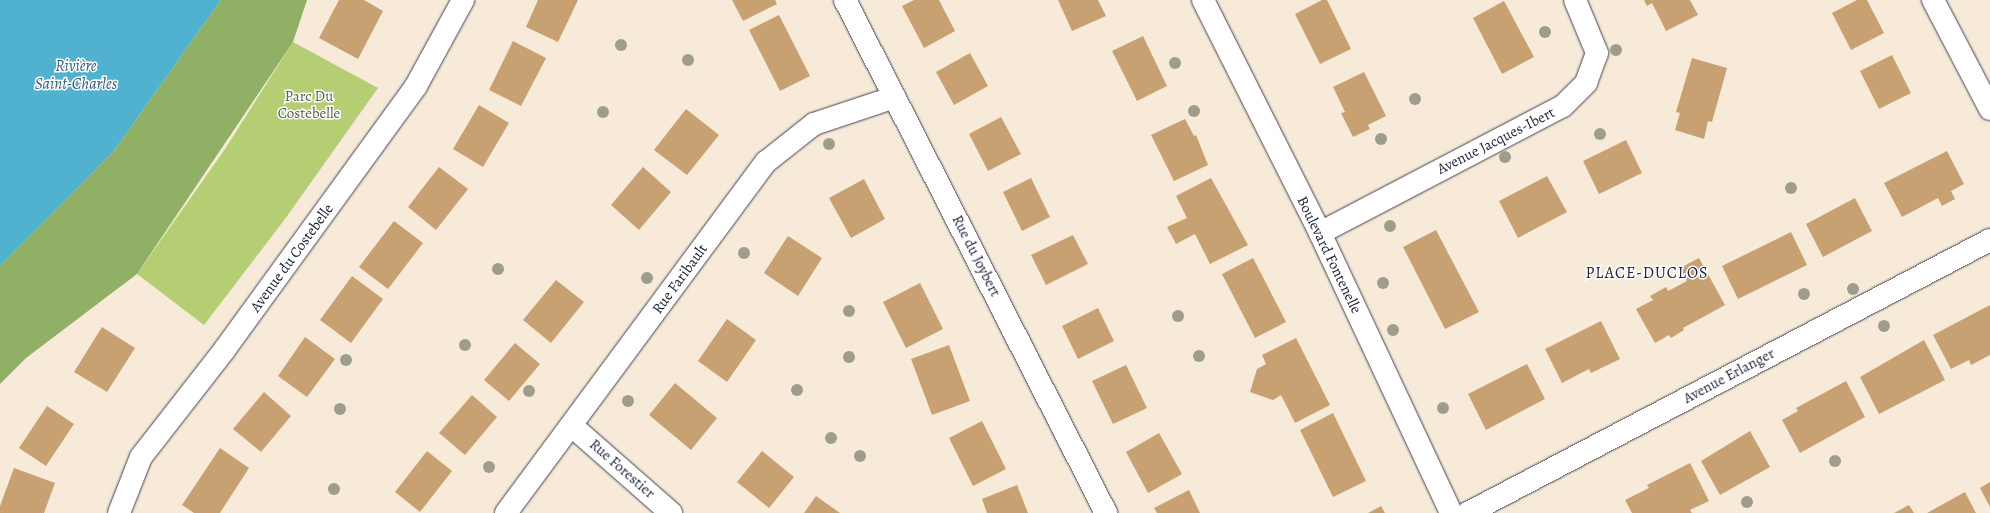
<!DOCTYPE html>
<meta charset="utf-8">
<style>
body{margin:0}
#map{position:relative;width:1990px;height:513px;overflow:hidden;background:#f8ead8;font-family:Alegreya,serif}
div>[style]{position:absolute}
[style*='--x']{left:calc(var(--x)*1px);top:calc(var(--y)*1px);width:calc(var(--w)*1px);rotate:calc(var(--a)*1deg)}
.green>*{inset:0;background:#b5ce73}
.forest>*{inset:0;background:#90b165}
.water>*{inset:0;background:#50b2cf}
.building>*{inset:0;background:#c8a173}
.roads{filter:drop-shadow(0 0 1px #424053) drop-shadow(0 0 1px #424053)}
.minor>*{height:22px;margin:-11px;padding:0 11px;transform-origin:11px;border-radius:11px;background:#fff}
.trees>*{width:12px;height:12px;margin:-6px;border-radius:50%;background:#9e9d8d}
span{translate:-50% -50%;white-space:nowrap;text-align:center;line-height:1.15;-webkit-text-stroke:3px #fff;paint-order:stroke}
.park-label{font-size:15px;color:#555e4f}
.street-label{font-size:15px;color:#22223b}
.water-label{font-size:16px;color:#345c76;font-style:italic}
.neighbourhood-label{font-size:16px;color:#22223b;letter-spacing:1px}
</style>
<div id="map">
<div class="green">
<i style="clip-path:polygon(293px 42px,378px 88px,285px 219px,204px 325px,137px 274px,225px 149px)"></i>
</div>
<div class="forest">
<i style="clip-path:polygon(221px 0,307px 0,293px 42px,137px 274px,26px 358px,0 384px,0 266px,114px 151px)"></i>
</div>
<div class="water">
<i style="clip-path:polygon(0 0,221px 0,114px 151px,0 266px)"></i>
</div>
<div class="building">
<i style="clip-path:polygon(339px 0,364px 0,383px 11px,358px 59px,319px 38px)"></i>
<i style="clip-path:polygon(538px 0,578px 0,558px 42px,526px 27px)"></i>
<i style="clip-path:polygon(732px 0,775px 0,777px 4px,743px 21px)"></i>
<i style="clip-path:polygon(914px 0,939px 0,955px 31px,924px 48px,902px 6px)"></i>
<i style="clip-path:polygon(1058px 0,1098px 0,1106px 16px,1072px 31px)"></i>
<i style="clip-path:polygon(1322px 0,1327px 0,1351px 49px,1320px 64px,1295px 14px)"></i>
<i style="clip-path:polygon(1644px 0,1690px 0,1698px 15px,1666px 31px,1652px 3px,1647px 6px)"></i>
<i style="clip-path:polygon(1857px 0,1867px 0,1884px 33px,1851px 50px,1832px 13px)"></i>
<i style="clip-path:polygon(1504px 1px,1534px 57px,1502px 74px,1473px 18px)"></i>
<i style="clip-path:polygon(779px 15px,810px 76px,780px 91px,749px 30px)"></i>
<i style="clip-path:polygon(1143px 36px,1167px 86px,1137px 101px,1112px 51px)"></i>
<i style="clip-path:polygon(513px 41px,546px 58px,521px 106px,489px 90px)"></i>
<i style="clip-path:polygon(970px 53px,988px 86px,954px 105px,936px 72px)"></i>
<i style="clip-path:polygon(1892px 55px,1911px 93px,1879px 109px,1860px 71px)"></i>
<i style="clip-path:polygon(1692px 58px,1727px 68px,1712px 122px,1708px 121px,1704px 139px,1675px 130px,1680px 113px,1676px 112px)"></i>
<i style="clip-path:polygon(1364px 72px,1386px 116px,1368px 125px,1370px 129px,1353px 137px,1341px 113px,1345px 112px,1333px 87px)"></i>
<i style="clip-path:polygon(479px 105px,509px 123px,483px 167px,453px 149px)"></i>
<i style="clip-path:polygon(686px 109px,719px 135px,687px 175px,654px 150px)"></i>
<i style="clip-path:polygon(1001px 117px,1021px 154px,988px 171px,969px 134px)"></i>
<i style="clip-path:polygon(1185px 119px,1194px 136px,1196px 135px,1208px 165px,1174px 181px,1151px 135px)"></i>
<i style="clip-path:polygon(1626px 140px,1642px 173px,1599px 194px,1583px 161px)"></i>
<i style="clip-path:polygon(1947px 151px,1964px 184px,1951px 191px,1955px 199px,1942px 206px,1938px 198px,1902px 217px,1884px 183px)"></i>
<i style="clip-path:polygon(439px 167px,468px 189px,436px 230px,408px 207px)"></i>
<i style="clip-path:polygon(643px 167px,671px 192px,639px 230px,611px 205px)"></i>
<i style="clip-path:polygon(1547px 176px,1567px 212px,1518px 238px,1499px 201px)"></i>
<i style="clip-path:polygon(1031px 178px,1050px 217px,1022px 231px,1003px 192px)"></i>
<i style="clip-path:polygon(1211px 178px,1248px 245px,1210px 264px,1195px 234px,1176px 244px,1167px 227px,1187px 218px,1176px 196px)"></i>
<i style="clip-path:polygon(864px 179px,885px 219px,851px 238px,829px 198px)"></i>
<i style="clip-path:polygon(1855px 198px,1872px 231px,1823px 257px,1806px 224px)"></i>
<i style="clip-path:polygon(394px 221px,423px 243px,388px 289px,359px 267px)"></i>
<i style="clip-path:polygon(1436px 230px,1479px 312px,1445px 329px,1403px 247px)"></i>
<i style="clip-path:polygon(1791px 232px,1807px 265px,1738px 299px,1722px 266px)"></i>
<i style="clip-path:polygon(1073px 235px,1088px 264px,1046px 285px,1031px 255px)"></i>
<i style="clip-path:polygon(788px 236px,822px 258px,798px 296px,764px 273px)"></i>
<i style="clip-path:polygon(1253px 258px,1286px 322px,1255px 338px,1222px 274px)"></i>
<i style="clip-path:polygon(1699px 258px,1725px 305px,1683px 328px,1684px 330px,1671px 338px,1669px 335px,1655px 343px,1636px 309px,1653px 300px,1650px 296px,1666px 287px,1668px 291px,1687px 281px,1680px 268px)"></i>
<i style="clip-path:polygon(352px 276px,383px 299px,351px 343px,320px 320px)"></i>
<i style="clip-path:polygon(556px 280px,584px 302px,551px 343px,523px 320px)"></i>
<i style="clip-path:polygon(920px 283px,943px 329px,906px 348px,883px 302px)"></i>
<i style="clip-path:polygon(1990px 305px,1990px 355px,1971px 365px,1969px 360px,1951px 369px,1933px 335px)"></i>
<i style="clip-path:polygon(1098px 308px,1114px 341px,1078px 359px,1062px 326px)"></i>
<i style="clip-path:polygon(727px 319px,756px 340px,727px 382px,698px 361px)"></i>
<i style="clip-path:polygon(1601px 321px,1620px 359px,1591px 373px,1589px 369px,1562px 383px,1545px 349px)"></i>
<i style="clip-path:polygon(102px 327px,135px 348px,107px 392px,74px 372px)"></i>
<i style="clip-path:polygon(305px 337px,335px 359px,307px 397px,278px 376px)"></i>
<i style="clip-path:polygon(1296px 338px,1330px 405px,1295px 423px,1281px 395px,1273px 400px,1250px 392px,1257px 369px,1266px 364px,1262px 355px)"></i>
<i style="clip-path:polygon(1924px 340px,1945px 380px,1879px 414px,1860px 377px)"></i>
<i style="clip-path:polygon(515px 343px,540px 364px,509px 401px,484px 380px)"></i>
<i style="clip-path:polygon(949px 345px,970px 401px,932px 415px,911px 359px)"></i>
<i style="clip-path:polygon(1527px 364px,1545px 399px,1486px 430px,1468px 394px)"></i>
<i style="clip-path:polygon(1126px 365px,1147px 408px,1113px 424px,1092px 381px)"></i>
<i style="clip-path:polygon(1846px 381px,1865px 417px,1800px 453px,1782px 420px,1798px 411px,1796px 408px)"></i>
<i style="clip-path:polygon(675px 383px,717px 418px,691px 450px,649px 415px)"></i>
<i style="clip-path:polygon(264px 392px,291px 416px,261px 452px,233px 429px)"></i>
<i style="clip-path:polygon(472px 395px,497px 417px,465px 455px,439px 433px)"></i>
<i style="clip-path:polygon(47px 406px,74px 424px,46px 466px,19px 448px)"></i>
<i style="clip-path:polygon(1333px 413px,1366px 481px,1333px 497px,1300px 430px)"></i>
<i style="clip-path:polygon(982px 421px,1006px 469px,973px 486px,949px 438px)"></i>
<i style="clip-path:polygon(1750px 431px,1770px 467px,1720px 495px,1701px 461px)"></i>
<i style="clip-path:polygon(1159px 433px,1182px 474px,1148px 493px,1126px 452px)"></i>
<i style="clip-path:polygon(220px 448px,249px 468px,220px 513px,194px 513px,182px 505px)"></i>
<i style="clip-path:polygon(427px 451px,452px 471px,420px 512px,395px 492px)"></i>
<i style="clip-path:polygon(762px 451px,794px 477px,769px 508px,737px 482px)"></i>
<i style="clip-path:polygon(1690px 463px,1709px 501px,1690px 510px,1692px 513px,1632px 513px,1625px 500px,1649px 488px,1647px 485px)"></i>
<i style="clip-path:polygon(14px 468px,55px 483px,44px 513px,0 513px,0 506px)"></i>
<i style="clip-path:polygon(1990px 482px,1990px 507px,1980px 488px)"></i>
<i style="clip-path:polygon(1017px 485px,1028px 513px,987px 513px,982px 499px)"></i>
<i style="clip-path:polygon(1189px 490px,1200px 513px,1157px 513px,1154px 508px)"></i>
<i style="clip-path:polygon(1965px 492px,1976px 513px,1927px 513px)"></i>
<i style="clip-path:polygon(816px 496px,840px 513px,804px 513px)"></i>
<i style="clip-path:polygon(1909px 505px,1914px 513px,1894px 513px)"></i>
<i style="clip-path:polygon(1381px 506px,1385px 513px,1368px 513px)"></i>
</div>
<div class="roads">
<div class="minor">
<i style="--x:845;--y:0;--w:576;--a:63.03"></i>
<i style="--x:1203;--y:0;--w:261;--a:63.3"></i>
<i style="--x:1320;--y:233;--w:309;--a:64.9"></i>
<i style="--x:1933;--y:0;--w:123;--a:62.4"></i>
<i style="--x:1320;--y:233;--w:274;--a:-27.6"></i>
<i style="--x:1563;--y:106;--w:33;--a:-45"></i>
<i style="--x:1586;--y:83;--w:32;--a:-70"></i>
<i style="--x:1597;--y:53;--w:57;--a:-112.5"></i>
<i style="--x:572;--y:426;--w:132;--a:41.3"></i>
<i style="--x:119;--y:513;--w:60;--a:-68.6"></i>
<i style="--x:141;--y:457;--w:137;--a:-52.1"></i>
<i style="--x:225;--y:349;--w:325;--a:-54"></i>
<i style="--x:416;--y:86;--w:98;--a:-61.3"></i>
<i style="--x:506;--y:513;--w:437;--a:-53.5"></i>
<i style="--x:766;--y:162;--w:61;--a:-38.4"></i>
<i style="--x:814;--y:124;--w:85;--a:-18.4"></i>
<i style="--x:1468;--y:513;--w:589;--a:-27.61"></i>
</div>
</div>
<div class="trees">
<i style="left:1545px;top:32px"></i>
<i style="left:621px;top:45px"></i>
<i style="left:1616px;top:50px"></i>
<i style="left:688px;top:60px"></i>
<i style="left:1175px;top:63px"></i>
<i style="left:1415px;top:99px"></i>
<i style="left:1194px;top:111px"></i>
<i style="left:603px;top:112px"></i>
<i style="left:1600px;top:134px"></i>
<i style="left:1381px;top:139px"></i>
<i style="left:829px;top:144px"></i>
<i style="left:1505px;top:157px"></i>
<i style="left:1791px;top:188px"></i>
<i style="left:1390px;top:226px"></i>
<i style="left:744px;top:253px"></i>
<i style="left:498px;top:269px"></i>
<i style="left:647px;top:278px"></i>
<i style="left:1383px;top:283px"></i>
<i style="left:1853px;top:289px"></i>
<i style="left:1804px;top:294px"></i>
<i style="left:849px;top:311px"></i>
<i style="left:1178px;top:316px"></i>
<i style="left:1884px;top:326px"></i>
<i style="left:1393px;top:330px"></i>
<i style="left:465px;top:345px"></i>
<i style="left:1199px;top:356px"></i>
<i style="left:849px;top:357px"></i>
<i style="left:346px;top:360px"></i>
<i style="left:797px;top:390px"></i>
<i style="left:529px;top:391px"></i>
<i style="left:628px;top:401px"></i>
<i style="left:1443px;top:408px"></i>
<i style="left:340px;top:409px"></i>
<i style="left:831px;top:438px"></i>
<i style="left:860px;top:456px"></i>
<i style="left:1835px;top:461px"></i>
<i style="left:489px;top:467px"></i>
<i style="left:334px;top:489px"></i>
<i style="left:1747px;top:502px"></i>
</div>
<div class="park-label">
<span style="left:309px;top:105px">Parc Du<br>Costebelle</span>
</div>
<div class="street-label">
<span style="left:1496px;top:141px;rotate:-27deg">Avenue Jacques-Ibert</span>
<span style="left:1329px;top:255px;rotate:64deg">Boulevard Fontenelle</span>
<span style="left:976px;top:256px;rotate:63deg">Rue du Joybert</span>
<span style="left:292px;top:258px;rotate:-54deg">Avenue du Costebelle</span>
<span style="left:680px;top:279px;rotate:-54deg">Rue Faribault</span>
<span style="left:1729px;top:376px;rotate:-28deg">Avenue Erlanger</span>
<span style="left:622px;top:469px;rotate:41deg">Rue Forestier</span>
</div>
<div class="water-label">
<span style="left:76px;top:75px">Rivière<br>Saint-Charles</span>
</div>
<div class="neighbourhood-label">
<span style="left:1647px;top:273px">PLACE-DUCLOS</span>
</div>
</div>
